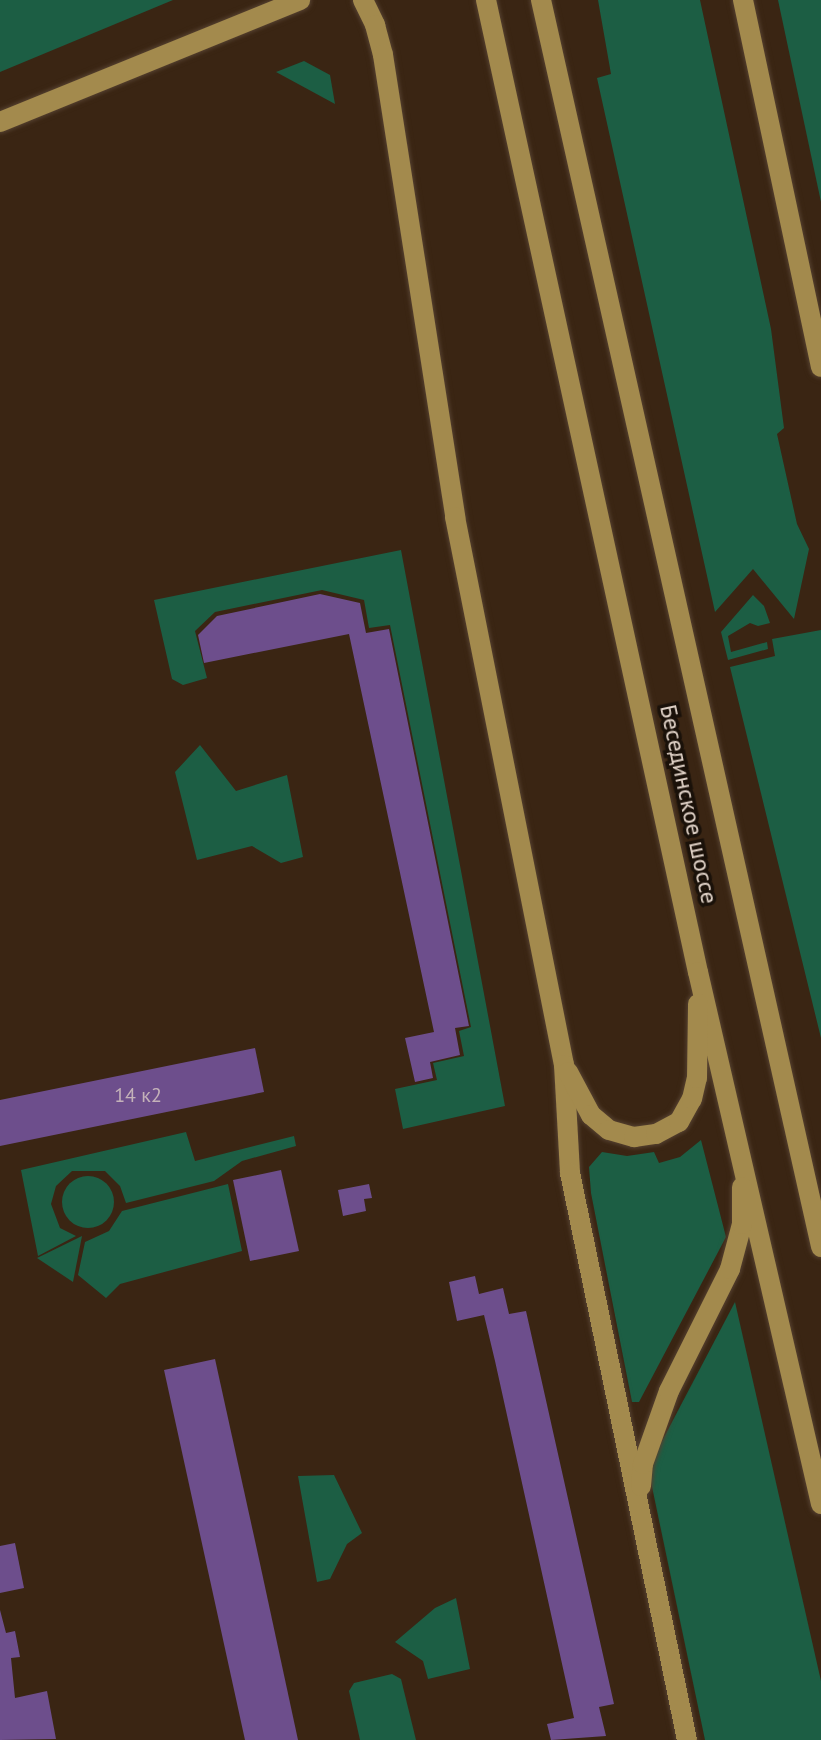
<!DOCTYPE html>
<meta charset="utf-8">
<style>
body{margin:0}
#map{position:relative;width:821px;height:1740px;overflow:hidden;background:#3a2513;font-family:"PT Sans",sans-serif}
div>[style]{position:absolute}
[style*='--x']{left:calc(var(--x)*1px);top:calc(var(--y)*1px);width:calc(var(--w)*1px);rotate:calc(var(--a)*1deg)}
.green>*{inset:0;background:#1c5e44}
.round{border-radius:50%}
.building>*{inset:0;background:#6d4e8c}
.roads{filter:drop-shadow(0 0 2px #554130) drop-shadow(0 0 2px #554130)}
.major>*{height:20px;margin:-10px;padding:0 10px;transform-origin:10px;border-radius:10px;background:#a38a4d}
span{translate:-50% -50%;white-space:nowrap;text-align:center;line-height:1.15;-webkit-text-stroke:7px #1a1109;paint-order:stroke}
.number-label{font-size:20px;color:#c4b2b9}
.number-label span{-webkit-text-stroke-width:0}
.street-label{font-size:24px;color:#e1d3c8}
</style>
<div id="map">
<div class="green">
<i style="clip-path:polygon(0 0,173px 0,0 72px)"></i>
<i style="clip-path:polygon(598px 0,700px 0,771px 329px,784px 428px,777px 434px,797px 524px,809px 549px,794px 619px,753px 569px,715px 612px,597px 78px,611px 74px)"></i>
<i style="clip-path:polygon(778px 0,821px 0,821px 202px)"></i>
<i style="clip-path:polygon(304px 61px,330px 75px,335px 104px,276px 72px)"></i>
<i style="clip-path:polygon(401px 550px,505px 1106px,403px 1129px,395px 1089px,437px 1080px,433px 1063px,464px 1056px,459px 1031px,471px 1027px,390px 625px,369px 628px,364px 600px,322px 590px,215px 612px,195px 631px,207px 678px,183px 685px,172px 679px,154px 600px)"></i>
<i style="clip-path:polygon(753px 595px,764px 606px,770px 623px,758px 626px,750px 623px,728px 636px,731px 652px,767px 642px,768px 649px,728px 660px,721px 632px)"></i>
<i style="clip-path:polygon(821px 630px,821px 1038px,730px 667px,775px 656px,772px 639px)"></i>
<i style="clip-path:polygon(200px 745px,236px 791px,287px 775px,303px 857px,281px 863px,252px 846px,197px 860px,175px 772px)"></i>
<i style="clip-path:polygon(186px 1132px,195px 1161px,294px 1136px,296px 1146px,242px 1161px,214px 1181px,126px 1203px,120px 1186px,105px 1171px,72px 1171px,56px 1186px,51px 1204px,60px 1228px,76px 1236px,38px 1256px,21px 1170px)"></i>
<i style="clip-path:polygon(701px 1140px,726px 1237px,639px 1402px,632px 1402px,591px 1193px,589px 1167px,602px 1152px,627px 1156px,654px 1152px,659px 1163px,680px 1157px)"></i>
<i class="round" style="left:62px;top:1176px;width:52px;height:52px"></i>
<i style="clip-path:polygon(228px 1184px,242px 1251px,120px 1284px,106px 1298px,78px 1275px,85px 1242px,109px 1231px,122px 1211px)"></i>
<i style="clip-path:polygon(82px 1236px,73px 1282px,37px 1258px)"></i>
<i style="clip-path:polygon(735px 1302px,821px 1681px,821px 1740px,705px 1740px,651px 1482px,651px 1462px)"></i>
<i style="clip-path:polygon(334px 1475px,362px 1533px,347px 1544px,330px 1579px,317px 1582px,298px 1476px)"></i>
<i style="clip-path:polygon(456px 1598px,470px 1669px,428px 1679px,423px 1661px,395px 1642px,435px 1608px)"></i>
<i style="clip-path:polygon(392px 1674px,401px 1679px,416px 1740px,360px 1740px,349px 1691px,354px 1683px)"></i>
</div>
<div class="building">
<i style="clip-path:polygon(320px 594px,360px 603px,366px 633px,389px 629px,469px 1026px,455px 1028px,460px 1055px,430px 1062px,433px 1078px,415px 1082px,405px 1038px,434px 1032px,349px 634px,204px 663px,198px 635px,217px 616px)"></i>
<i style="clip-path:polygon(255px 1048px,264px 1092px,0 1146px,0 1100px)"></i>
<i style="clip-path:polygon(281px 1170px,299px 1251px,250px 1261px,233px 1180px)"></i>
<i style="clip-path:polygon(369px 1184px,372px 1198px,364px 1199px,366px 1211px,343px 1216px,338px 1190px)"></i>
<i style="clip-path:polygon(475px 1276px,479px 1294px,503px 1288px,509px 1314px,526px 1311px,614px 1704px,599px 1707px,606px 1736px,551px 1740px,547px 1724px,574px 1718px,495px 1361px,484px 1315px,457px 1321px,449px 1282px)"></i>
<i style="clip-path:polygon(215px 1359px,259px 1559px,298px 1740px,245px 1740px,164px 1370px)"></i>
<i style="clip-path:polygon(15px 1543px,24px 1588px,0 1593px,0 1546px)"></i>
<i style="clip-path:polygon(0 1610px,6px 1633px,15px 1631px,20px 1657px,11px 1658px,15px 1698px,47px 1691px,56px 1739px,0 1740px)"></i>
</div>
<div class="roads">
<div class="major">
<i style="--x:363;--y:0;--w:28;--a:64"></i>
<i style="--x:375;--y:25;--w:31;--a:75"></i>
<i style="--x:383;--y:55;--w:468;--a:81.1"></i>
<i style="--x:455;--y:517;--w:559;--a:78.75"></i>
<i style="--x:564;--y:1065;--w:108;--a:86.8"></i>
<i style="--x:570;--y:1173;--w:579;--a:78.34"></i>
<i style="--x:486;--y:0;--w:995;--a:77.7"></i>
<i style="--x:698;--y:972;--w:546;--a:76.98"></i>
<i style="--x:541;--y:0;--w:1278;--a:77.34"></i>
<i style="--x:743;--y:0;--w:375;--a:78"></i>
<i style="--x:0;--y:122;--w:324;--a:-22.1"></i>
<i style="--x:568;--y:1072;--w:49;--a:61.9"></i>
<i style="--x:591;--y:1115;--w:23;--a:40"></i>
<i style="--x:609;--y:1130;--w:26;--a:16"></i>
<i style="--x:634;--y:1137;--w:22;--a:-8"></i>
<i style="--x:656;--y:1134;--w:26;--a:-28"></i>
<i style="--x:679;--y:1122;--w:26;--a:-61"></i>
<i style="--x:692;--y:1099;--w:22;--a:-77"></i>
<i style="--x:697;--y:1078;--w:74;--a:-89.2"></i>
<i style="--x:641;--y:1486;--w:22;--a:-85"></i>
<i style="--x:643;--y:1464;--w:77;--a:-70.4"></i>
<i style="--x:669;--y:1391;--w:136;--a:-63.4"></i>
<i style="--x:730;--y:1269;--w:47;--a:-75.1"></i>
<i style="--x:742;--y:1224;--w:37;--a:-90"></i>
</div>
</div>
<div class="number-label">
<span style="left:138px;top:1095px">14 к2</span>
</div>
<div class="street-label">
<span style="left:689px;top:804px;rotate:78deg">Бесединское шоссе</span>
</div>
</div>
